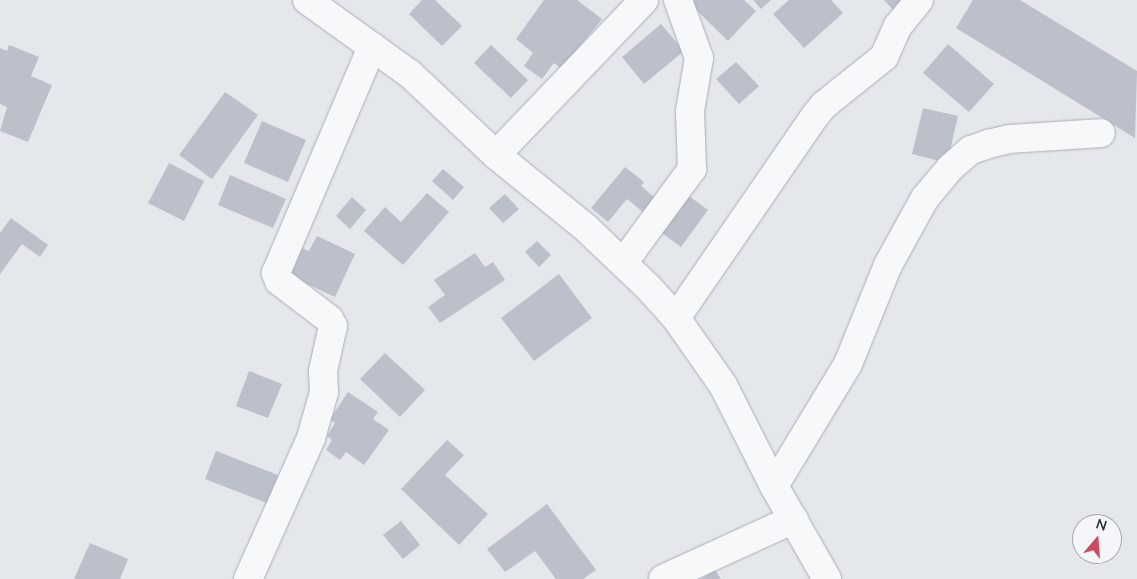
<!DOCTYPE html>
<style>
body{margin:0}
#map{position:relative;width:1137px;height:579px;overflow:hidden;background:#e4e7ec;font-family:"Nunito Sans",sans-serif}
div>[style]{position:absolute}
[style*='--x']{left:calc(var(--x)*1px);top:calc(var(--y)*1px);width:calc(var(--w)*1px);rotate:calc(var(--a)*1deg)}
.building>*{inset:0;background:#bbc0ca}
.roads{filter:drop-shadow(0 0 1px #a9aeb7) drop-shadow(0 0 1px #a9aeb7)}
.minor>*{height:28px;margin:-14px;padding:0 14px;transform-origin:14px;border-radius:14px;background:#f7f8fa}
span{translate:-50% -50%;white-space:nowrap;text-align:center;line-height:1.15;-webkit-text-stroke:4px #f4f6f9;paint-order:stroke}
.north{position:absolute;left:1072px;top:514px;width:50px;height:50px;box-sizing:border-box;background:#f4f6f9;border:1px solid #a4a8b1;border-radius:50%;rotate:18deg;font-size:14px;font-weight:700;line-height:20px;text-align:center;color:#2b3445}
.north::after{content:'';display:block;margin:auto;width:18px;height:22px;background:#d1495b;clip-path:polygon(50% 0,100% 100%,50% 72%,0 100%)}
</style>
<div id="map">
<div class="building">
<i style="clip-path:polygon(422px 0,435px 0,462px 26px,442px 46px,409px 14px)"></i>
<i style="clip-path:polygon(544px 0,577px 0,602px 19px,562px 69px,554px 63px,542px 79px,524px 66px,533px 53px,516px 39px)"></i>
<i style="clip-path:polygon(686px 0,744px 0,756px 11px,728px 41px)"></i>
<i style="clip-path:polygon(753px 0,771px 0,761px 9px)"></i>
<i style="clip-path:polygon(789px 0,831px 0,843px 13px,804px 48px,773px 14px)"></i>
<i style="clip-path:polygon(884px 0,907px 0,894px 11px)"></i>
<i style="clip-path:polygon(973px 0,1020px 0,1137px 71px,1135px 138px,956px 28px)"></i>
<i style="clip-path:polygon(661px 24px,684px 51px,644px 84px,622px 57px)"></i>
<i style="clip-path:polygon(948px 44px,994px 84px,969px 112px,923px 73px)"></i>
<i style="clip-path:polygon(9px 45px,39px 57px,31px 76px,52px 85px,28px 142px,0 131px,7px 107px,0 104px,0 48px,7px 51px)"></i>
<i style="clip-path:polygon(491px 45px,528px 80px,511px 98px,474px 63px)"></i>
<i style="clip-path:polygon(736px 62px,759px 86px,739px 104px,716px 79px)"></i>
<i style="clip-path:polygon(225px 92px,258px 115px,212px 179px,179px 155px)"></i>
<i style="clip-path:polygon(923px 108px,958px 116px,947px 163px,912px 154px)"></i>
<i style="clip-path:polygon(262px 121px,306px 140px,288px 182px,244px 163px)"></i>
<i style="clip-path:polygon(169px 163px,204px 181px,184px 221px,148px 203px)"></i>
<i style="clip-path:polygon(625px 167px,644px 182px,641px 186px,660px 202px,648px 216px,627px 199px,608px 222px,591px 208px)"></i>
<i style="clip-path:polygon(443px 169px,464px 187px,453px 200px,432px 181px)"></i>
<i style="clip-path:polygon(230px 175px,286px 199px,273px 228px,218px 205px)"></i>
<i style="clip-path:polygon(682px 191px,708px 210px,681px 247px,655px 228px)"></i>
<i style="clip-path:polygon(427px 193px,449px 212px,403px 265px,364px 231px,385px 207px,401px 222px)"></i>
<i style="clip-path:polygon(505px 194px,519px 209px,503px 223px,489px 208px)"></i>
<i style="clip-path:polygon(352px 197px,366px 210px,350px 229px,336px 216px)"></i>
<i style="clip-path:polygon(11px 218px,48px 245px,40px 257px,22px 244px,0 274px,0 233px)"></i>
<i style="clip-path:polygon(317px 236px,355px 254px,335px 297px,286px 274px,299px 247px,309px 251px)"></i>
<i style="clip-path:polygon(537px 241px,551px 255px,539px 267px,525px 252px)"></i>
<i style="clip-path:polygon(475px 253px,485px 267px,493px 262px,505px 280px,440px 323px,428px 307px,445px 295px,434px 280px)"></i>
<i style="clip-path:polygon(559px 274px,592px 318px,534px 361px,501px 318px)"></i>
<i style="clip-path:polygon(385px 353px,425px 390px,400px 417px,360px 379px)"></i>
<i style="clip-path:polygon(249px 371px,282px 384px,268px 418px,236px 406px)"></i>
<i style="clip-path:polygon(348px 392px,378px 412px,373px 419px,389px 430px,364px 465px,346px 452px,340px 460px,326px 450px,332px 440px,327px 436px,335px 423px,330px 419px)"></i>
<i style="clip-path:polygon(447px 440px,464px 455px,445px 475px,488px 514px,459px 545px,401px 489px)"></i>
<i style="clip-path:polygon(216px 451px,278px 475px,267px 503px,205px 479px)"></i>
<i style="clip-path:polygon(547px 504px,596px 570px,583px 579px,556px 579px,535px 551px,505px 572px,487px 549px)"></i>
<i style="clip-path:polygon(401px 521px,420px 545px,403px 559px,383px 535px)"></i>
<i style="clip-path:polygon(90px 543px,128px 559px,120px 579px,74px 579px)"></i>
<i style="clip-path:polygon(715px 570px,721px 579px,701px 579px)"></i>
</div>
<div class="roads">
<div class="minor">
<i style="--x:307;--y:0;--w:127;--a:35.7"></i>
<i style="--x:410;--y:74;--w:118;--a:43.3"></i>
<i style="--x:496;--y:155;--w:116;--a:39"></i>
<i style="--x:586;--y:228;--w:86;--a:43.6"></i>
<i style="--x:648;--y:287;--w:42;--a:47.9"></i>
<i style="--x:676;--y:318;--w:82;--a:55"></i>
<i style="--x:723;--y:385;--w:113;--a:63.2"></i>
<i style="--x:774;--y:486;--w:107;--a:60.3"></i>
<i style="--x:496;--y:155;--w:214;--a:-46.3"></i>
<i style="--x:623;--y:263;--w:117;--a:-53.7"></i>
<i style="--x:692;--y:169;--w:58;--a:-92"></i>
<i style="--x:690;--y:111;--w:54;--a:-80.4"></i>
<i style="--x:699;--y:58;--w:62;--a:-109.9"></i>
<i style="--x:676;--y:318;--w:245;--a:-55.5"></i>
<i style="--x:815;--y:116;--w:14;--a:-51"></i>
<i style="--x:824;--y:105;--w:77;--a:-38.7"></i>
<i style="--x:884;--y:57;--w:34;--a:-66"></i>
<i style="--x:898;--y:26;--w:33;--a:-51"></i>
<i style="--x:774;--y:486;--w:143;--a:-58.8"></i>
<i style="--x:848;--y:364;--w:107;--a:-68"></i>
<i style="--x:888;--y:265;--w:77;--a:-61.1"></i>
<i style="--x:925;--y:198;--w:39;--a:-50"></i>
<i style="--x:950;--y:168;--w:28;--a:-41"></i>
<i style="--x:971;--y:150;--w:18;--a:-19"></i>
<i style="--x:988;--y:144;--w:22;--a:-13"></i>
<i style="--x:1009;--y:139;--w:92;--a:-3.7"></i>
<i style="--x:248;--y:579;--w:154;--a:-65.9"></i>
<i style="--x:311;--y:438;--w:48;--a:-74.2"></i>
<i style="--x:324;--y:392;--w:21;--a:-93"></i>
<i style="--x:323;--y:371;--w:46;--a:-77.5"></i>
<i style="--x:333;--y:326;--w:8;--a:-120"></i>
<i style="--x:329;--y:319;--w:63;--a:-142.8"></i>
<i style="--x:279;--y:281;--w:9;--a:-111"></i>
<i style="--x:276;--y:273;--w:246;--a:-67"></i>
<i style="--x:663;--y:579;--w:144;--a:-24.6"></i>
</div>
</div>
<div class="north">N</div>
</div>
